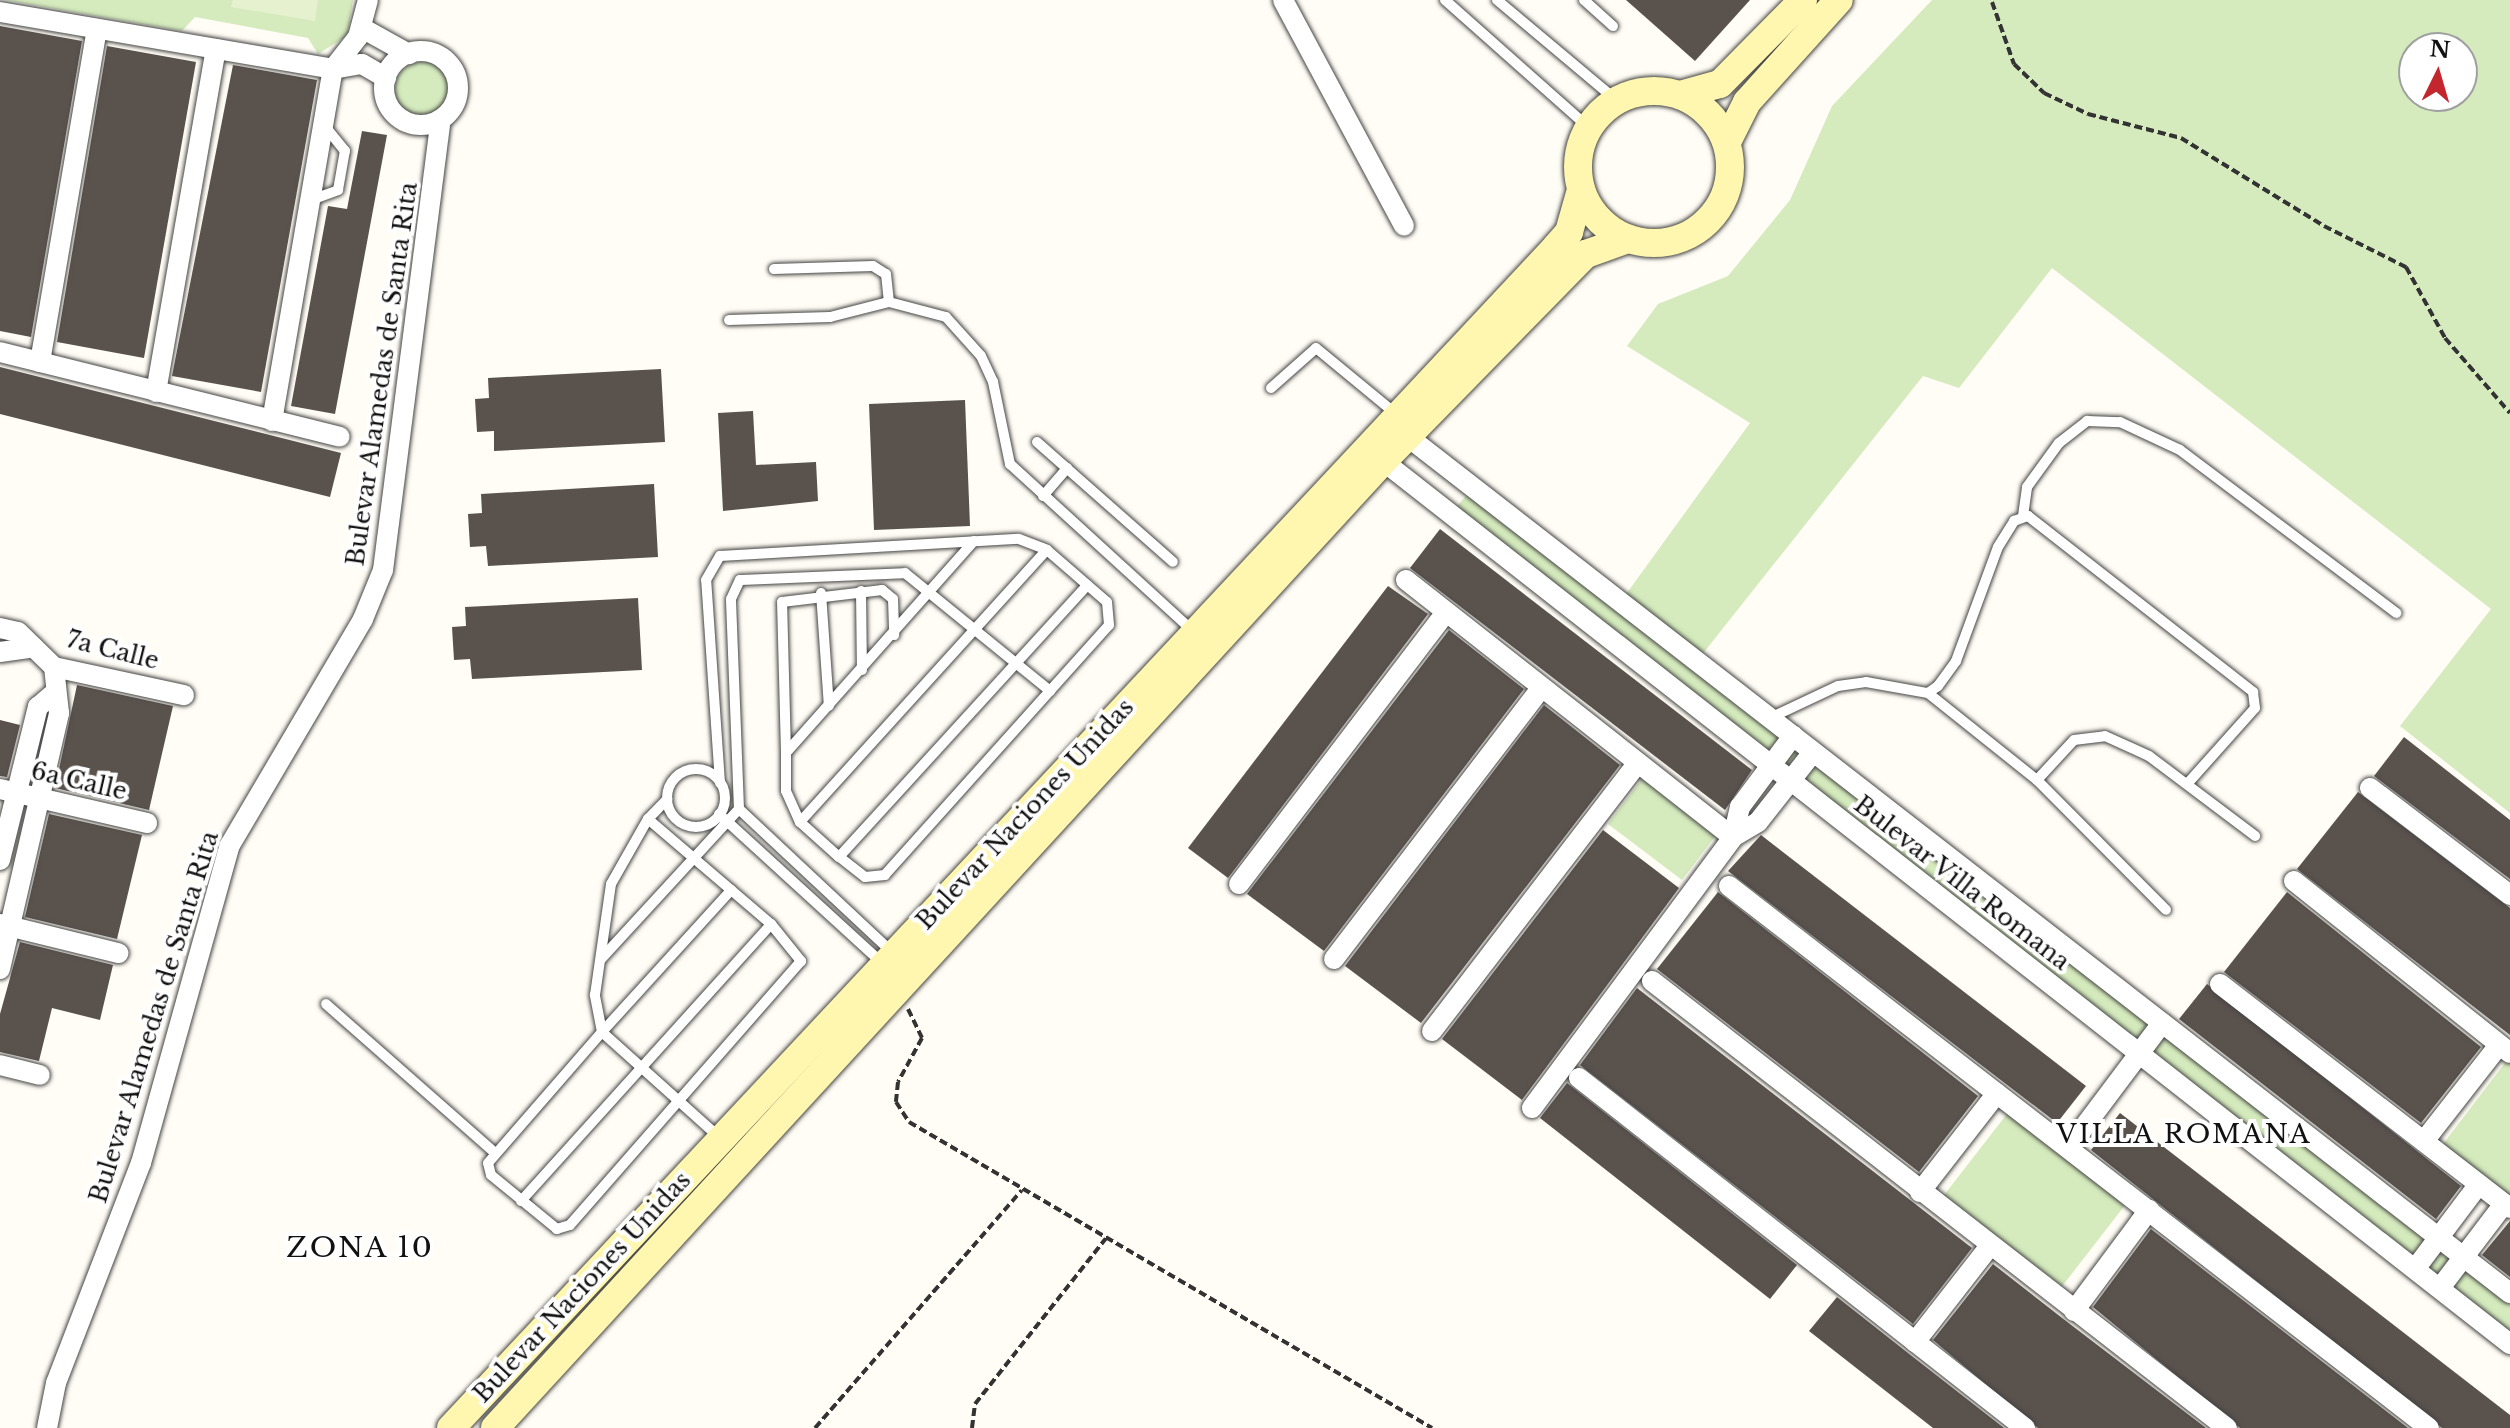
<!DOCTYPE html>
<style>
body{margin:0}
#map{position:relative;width:2510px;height:1428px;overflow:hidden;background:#fffdf5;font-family:"Libre Baskerville",serif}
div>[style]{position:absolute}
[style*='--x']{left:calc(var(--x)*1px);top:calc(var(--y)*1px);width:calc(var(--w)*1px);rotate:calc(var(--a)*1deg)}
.green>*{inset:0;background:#d5ebbd}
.round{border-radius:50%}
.pitch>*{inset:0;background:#e6f2cf}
.building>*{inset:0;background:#5a524d}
.path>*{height:4px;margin-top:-2px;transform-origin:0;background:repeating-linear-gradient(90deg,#333 0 8px,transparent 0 12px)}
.roads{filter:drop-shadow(0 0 2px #444) drop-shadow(0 0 2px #444)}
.service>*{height:10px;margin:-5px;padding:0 5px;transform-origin:5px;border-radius:5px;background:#fff}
.service>.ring{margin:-5px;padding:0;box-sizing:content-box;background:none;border:10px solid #fff;border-radius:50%}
.minor>*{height:20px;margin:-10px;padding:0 10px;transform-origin:10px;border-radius:10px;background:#fff}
.minor>.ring{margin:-10px;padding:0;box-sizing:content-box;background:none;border:20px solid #fff;border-radius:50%}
.secondary>*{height:28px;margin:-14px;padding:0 14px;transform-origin:14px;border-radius:14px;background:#fff6b0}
.secondary>.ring{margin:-14px;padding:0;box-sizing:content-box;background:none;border:28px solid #fff6b0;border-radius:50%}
span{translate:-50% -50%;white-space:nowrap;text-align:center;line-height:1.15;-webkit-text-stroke:8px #fff;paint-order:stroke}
.street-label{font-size:24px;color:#111}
.neighbourhood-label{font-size:26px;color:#111;letter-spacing:2px}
.quarter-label{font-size:28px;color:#111;letter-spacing:2px}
.north{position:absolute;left:2398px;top:32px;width:80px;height:80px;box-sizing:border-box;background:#fff;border:2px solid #a0a0a0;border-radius:50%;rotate:5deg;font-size:22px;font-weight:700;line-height:32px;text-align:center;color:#111}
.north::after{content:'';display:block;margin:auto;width:28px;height:36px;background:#c4262e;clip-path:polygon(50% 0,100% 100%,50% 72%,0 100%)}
</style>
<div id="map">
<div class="green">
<i style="clip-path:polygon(4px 0,353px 0,347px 36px,318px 54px,308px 38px,195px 17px,182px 31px)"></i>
<i style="clip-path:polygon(evenodd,1932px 0,2510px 0,2510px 813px,2400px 726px,2491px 609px,2052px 268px,1959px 388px,1923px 376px,1701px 656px,1624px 597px,1750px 423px,1627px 346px,1658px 304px,1728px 276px,1790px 200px,1832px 106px,1932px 0,2414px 48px,2462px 48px,2462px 96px,2414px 96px,2414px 48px)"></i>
<i class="round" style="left:395px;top:62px;width:54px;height:54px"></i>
<i style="clip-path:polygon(1473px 488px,2510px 1294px,2510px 1344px,1450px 514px)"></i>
<i style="clip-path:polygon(1642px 779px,1716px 835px,1682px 880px,1608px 824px)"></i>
<i style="clip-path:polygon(2508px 1059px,2510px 1060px,2510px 1201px,2440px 1148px)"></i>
<i style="clip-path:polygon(2010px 1110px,2129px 1200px,2060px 1289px,1941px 1199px)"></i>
</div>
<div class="pitch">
<i style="clip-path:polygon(233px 0,318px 0,315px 21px,231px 7px)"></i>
</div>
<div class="building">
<i style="clip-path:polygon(1626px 0,1750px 0,1695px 61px)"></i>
<i style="clip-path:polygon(0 26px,82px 41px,31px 337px,0 331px)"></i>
<i style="clip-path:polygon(107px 46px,196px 62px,144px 358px,57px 342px)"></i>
<i style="clip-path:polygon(233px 65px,317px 80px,261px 392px,172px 376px)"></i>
<i style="clip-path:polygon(362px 131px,387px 135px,335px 414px,291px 406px,328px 206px,347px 209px)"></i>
<i style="clip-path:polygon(0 367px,341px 453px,330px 497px,0 414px)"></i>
<i style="clip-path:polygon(661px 369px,665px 442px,494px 451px,494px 431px,477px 432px,475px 399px,489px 398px,488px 378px)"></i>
<i style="clip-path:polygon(965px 400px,970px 526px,874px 530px,869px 404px)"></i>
<i style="clip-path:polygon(753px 411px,756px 465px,816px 462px,818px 501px,723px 511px,718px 413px)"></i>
<i style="clip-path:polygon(654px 484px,658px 557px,488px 566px,486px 546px,470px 547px,468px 514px,482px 513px,481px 494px)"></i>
<i style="clip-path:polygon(1440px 529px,1752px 770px,1725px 810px,1410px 568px)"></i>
<i style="clip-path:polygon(1388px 586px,1428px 614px,1228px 878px,1188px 848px)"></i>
<i style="clip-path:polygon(638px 598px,642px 670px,472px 679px,470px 659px,454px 660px,452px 627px,466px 626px,465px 607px)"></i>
<i style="clip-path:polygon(1449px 630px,1524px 689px,1324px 951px,1247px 894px)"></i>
<i style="clip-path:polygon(77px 685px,173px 706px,149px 810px,55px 788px)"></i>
<i style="clip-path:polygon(1544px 705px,1620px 765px,1421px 1023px,1345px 966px)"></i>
<i style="clip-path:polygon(0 720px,20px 725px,7px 777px,0 776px)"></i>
<i style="clip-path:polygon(2404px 737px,2510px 820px,2510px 879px,2374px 776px)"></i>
<i style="clip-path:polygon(2358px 792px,2510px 908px,2510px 1035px,2297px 869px)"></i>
<i style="clip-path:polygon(49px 814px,142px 835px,117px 939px,25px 917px)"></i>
<i style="clip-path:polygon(1603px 830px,1679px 888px,1522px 1100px,1442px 1039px)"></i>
<i style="clip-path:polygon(1761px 835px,2086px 1086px,2057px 1123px,1728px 871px)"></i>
<i style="clip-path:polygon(1718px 892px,1978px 1096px,1919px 1172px,1657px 969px)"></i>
<i style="clip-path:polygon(2287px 892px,2481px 1047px,2421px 1123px,2224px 972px)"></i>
<i style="clip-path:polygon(20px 942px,113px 965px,100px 1020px,52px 1008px,39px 1061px,0 1052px,0 1014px)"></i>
<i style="clip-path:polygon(2207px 984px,2461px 1186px,2436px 1219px,2179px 1019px)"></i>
<i style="clip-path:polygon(1637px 988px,1972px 1248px,1913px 1324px,1580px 1065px)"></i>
<i style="clip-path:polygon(1567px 1083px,1797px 1265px,1770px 1299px,1540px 1118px)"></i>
<i style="clip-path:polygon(2120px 1113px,2510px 1415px,2510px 1428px,2442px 1428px,2091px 1150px)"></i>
<i style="clip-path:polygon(2510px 1221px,2510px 1277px,2482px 1255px)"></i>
<i style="clip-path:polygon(2151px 1229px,2408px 1428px,2240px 1428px,2093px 1307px)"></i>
<i style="clip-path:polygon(1993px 1264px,2066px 1321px,2206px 1428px,2038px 1428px,1933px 1340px)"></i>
<i style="clip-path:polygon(1837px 1297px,1908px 1353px,2004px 1428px,1933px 1428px,1901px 1403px,1809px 1331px)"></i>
</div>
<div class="path">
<i style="--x:1992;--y:2;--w:66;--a:70.5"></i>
<i style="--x:2014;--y:64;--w:42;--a:44"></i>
<i style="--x:2044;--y:93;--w:49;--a:25.5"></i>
<i style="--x:2088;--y:114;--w:96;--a:14.5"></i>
<i style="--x:2181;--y:138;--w:168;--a:31.6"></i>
<i style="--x:2324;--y:226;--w:92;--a:26.6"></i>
<i style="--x:2406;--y:267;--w:81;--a:61.2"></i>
<i style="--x:2445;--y:338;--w:99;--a:49.1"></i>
<i style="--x:908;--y:1009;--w:32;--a:64"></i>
<i style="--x:922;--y:1038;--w:50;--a:118.6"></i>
<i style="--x:898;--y:1082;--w:20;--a:96"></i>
<i style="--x:896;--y:1102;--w:24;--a:57"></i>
<i style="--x:909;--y:1122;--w:606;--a:30.33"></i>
<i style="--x:815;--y:1428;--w:315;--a:-49"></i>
<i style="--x:972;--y:1428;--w:24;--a:-83"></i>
<i style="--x:975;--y:1404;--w:211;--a:-51.7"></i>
</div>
<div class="roads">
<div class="service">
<i style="--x:1445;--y:0;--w:191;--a:41.6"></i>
<i style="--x:1497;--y:0;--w:155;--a:40"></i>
<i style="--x:1584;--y:0;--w:39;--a:42"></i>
<i style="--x:311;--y:200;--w:29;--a:-20"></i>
<i style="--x:338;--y:190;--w:40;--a:-80"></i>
<i style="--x:345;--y:151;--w:33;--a:-129"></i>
<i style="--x:774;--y:269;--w:99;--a:-1.7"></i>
<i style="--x:873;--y:266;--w:15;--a:32"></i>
<i style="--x:886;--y:274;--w:28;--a:84"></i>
<i style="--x:729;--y:320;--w:101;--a:-1.7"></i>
<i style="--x:830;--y:317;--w:61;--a:-14.3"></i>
<i style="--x:889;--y:302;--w:59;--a:14.7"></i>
<i style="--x:946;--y:317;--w:52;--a:48.1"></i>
<i style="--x:981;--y:356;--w:29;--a:65"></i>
<i style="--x:993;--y:382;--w:84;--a:78.3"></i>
<i style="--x:1010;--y:464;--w:246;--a:42.4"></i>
<i style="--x:1271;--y:388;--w:60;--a:-41.6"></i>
<i style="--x:1316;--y:348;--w:104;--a:39.5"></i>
<i style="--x:1037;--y:442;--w:181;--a:41.4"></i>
<i style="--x:1043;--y:496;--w:37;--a:-49"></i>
<i style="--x:2023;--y:516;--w:29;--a:-82"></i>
<i style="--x:2027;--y:487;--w:54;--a:-54"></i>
<i style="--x:2059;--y:443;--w:36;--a:-38"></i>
<i style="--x:2087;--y:421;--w:33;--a:2"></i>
<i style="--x:2120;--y:422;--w:66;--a:25"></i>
<i style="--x:2180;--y:450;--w:271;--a:37"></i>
<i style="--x:974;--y:541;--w:283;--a:131.6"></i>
<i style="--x:786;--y:753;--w:38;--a:90"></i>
<i style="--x:786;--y:791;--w:34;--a:66"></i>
<i style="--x:800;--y:822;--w:367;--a:-47.8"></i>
<i style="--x:861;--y:591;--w:79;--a:89.3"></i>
<i style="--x:821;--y:593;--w:113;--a:86"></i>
<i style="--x:1928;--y:693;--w:139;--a:38.6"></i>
<i style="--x:2037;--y:780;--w:183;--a:45.2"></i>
<i style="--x:1770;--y:718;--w:75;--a:-25.2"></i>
<i style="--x:1838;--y:686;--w:28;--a:-8"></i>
<i style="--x:1866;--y:682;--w:63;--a:10.1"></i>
<i style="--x:1928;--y:693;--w:12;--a:-35"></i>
<i style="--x:1938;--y:686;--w:31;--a:-54"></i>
<i style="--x:1956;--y:661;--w:121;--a:-69.8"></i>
<i style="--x:1998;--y:547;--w:31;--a:-58"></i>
<i style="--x:2014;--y:521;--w:15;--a:-20"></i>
<i style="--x:2028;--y:516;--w:286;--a:38"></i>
<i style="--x:2253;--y:692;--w:16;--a:83"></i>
<i style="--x:2255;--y:708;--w:101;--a:131.8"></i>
<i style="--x:786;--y:753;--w:151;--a:-91.5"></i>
<i style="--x:782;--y:602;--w:101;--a:-6.8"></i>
<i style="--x:882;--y:590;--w:14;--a:39"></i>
<i style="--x:893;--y:599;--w:36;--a:88"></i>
<i class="ring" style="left:667px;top:769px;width:48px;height:48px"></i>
<i style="--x:2037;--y:780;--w:54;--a:-47.2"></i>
<i style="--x:2074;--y:740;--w:31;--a:-7"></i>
<i style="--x:2105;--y:736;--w:48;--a:24.4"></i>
<i style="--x:2149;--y:756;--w:133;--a:37"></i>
<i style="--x:720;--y:783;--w:203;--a:-93.9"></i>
<i style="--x:706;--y:580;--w:28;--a:-60"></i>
<i style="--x:720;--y:556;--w:299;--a:-3.3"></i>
<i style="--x:1019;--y:539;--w:30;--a:21"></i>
<i style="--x:1047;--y:550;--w:79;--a:40.9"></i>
<i style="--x:1107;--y:602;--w:23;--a:85"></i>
<i style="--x:1109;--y:625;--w:336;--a:131.9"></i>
<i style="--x:885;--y:875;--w:20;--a:174"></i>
<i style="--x:865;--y:877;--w:33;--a:-142"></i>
<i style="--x:739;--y:809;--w:211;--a:43.1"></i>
<i style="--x:719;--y:814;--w:222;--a:42.4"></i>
<i style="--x:648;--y:819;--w:162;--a:40.5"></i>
<i style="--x:771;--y:924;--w:48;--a:51"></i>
<i style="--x:801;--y:961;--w:351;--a:131.2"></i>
<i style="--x:570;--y:1225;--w:14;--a:163"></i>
<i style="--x:557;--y:1229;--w:85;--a:-140.7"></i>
<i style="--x:491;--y:1175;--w:12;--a:-104"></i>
<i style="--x:488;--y:1163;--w:174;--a:-49"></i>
<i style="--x:602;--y:1032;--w:38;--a:-101"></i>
<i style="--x:595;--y:995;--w:112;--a:-81.8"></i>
<i style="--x:611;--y:884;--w:75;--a:-60.4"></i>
<i style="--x:648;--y:819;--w:28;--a:-46"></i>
<i style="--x:800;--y:822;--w:52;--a:41.9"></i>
<i style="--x:839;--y:857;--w:368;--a:-47.6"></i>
<i style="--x:601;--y:959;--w:204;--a:-47.4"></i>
<i style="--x:739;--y:809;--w:210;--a:-92.2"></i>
<i style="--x:731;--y:599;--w:21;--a:-65"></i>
<i style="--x:740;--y:580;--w:165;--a:-2.4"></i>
<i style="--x:905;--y:573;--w:187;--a:39.1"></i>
<i style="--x:326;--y:1004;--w:222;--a:41.4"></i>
<i style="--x:720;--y:1138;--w:159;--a:-138.1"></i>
<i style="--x:602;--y:1032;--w:192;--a:-47.7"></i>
<i style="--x:521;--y:1201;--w:373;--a:-47.9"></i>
</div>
<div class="minor">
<i style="--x:1283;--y:0;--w:256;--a:61.8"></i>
<i style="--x:0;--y:12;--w:338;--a:9.7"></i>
<i style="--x:333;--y:69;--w:29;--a:-10"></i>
<i style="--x:362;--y:64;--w:28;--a:30"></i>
<i style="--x:362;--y:28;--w:54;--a:29"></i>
<i class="ring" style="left:384px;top:51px;width:54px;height:54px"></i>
<i style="--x:0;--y:352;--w:350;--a:14"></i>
<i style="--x:40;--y:362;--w:338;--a:-80.3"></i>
<i style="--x:156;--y:392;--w:348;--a:-80.1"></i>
<i style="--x:272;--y:421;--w:357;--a:-80.2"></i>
<i style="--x:333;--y:69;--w:41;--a:-52"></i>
<i style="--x:358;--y:37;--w:38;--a:-75"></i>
<i style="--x:1407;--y:436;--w:1397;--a:37.85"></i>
<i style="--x:1383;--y:461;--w:1432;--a:38.08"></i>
<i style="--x:1406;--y:580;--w:416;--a:38.2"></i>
<i style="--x:0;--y:628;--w:18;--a:13"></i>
<i style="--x:18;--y:632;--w:50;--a:44.2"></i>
<i style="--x:54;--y:667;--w:133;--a:12.2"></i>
<i style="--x:0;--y:652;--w:34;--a:-8"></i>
<i style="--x:2370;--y:788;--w:176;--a:37.4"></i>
<i style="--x:0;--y:789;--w:151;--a:13"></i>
<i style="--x:1733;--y:837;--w:31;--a:-77"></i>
<i style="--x:1740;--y:807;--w:89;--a:-53.3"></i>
<i style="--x:0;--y:860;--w:158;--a:-76.1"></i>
<i style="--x:38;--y:707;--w:18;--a:-41"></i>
<i style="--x:2294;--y:881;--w:276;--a:38.5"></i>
<i style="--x:1239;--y:884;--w:340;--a:-52.7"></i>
<i style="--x:1729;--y:886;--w:885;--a:37.75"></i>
<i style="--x:0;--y:924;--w:122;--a:13.8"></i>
<i style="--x:1334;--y:959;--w:341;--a:-52.6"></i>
<i style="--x:0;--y:969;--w:263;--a:-77"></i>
<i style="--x:59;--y:713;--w:46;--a:-96.2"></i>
<i style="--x:1652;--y:981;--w:728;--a:37.86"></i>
<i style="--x:2220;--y:984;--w:366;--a:37.7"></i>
<i style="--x:1432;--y:1031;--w:338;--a:-52.5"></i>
<i style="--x:0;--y:1065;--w:41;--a:14"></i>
<i style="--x:1579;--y:1078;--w:567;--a:38.12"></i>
<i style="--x:1532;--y:1108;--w:337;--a:-53.4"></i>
<i style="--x:1733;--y:837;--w:29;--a:-31"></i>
<i style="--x:1758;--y:822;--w:89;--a:-51.8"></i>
<i style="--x:2424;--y:1141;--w:122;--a:-52"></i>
<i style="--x:2069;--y:1147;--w:155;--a:-53.1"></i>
<i style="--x:1920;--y:1192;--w:125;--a:-52.1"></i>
<i style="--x:2415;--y:1269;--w:106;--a:-53"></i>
<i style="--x:2440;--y:1288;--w:106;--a:-52.7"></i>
<i style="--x:2074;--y:1311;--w:126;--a:-53.4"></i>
<i style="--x:1915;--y:1342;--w:120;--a:-52.1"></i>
<i style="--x:47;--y:1428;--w:46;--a:-78.7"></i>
<i style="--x:56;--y:1383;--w:236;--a:-68.9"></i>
<i style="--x:141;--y:1163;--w:330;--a:-74.4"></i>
<i style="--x:230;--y:845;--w:262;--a:-59.5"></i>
<i style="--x:363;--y:619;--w:53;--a:-67.8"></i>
<i style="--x:383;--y:570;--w:454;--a:-82.7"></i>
</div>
<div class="secondary">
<i class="ring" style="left:1578px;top:91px;width:124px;height:124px"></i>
<i style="--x:1680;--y:95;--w:41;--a:-15.4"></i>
<i style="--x:1720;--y:84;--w:118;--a:-45.3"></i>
<i style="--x:1727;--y:142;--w:45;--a:-63.4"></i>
<i style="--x:1747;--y:102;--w:137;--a:-48"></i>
<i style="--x:451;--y:1428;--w:1617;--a:-46.9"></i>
<i style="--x:1556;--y:247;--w:20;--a:-49"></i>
<i style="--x:1569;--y:232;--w:44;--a:-74.1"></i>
<i style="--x:495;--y:1428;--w:1313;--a:-47.44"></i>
<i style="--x:1383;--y:461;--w:290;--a:-45.6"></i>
<i style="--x:1586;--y:254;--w:45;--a:-19.7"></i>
</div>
</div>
<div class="street-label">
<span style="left:382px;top:374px;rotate:-82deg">Bulevar Alamedas de Santa Rita</span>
<span style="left:113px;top:650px;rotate:14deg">7a Calle</span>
<span style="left:79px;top:781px;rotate:13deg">6a Calle</span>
<span style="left:1025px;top:814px;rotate:-47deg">Bulevar Naciones Unidas</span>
<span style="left:1962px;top:883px;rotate:38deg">Bulevar Villa Romana</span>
<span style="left:154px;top:1017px;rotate:-73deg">Bulevar Alamedas de Santa Rita</span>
<span style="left:582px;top:1287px;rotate:-47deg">Bulevar Naciones Unidas</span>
</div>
<div class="neighbourhood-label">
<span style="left:2184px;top:1135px">VILLA ROMANA</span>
</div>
<div class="quarter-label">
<span style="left:360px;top:1248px">ZONA 10</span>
</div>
<div class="north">N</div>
</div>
